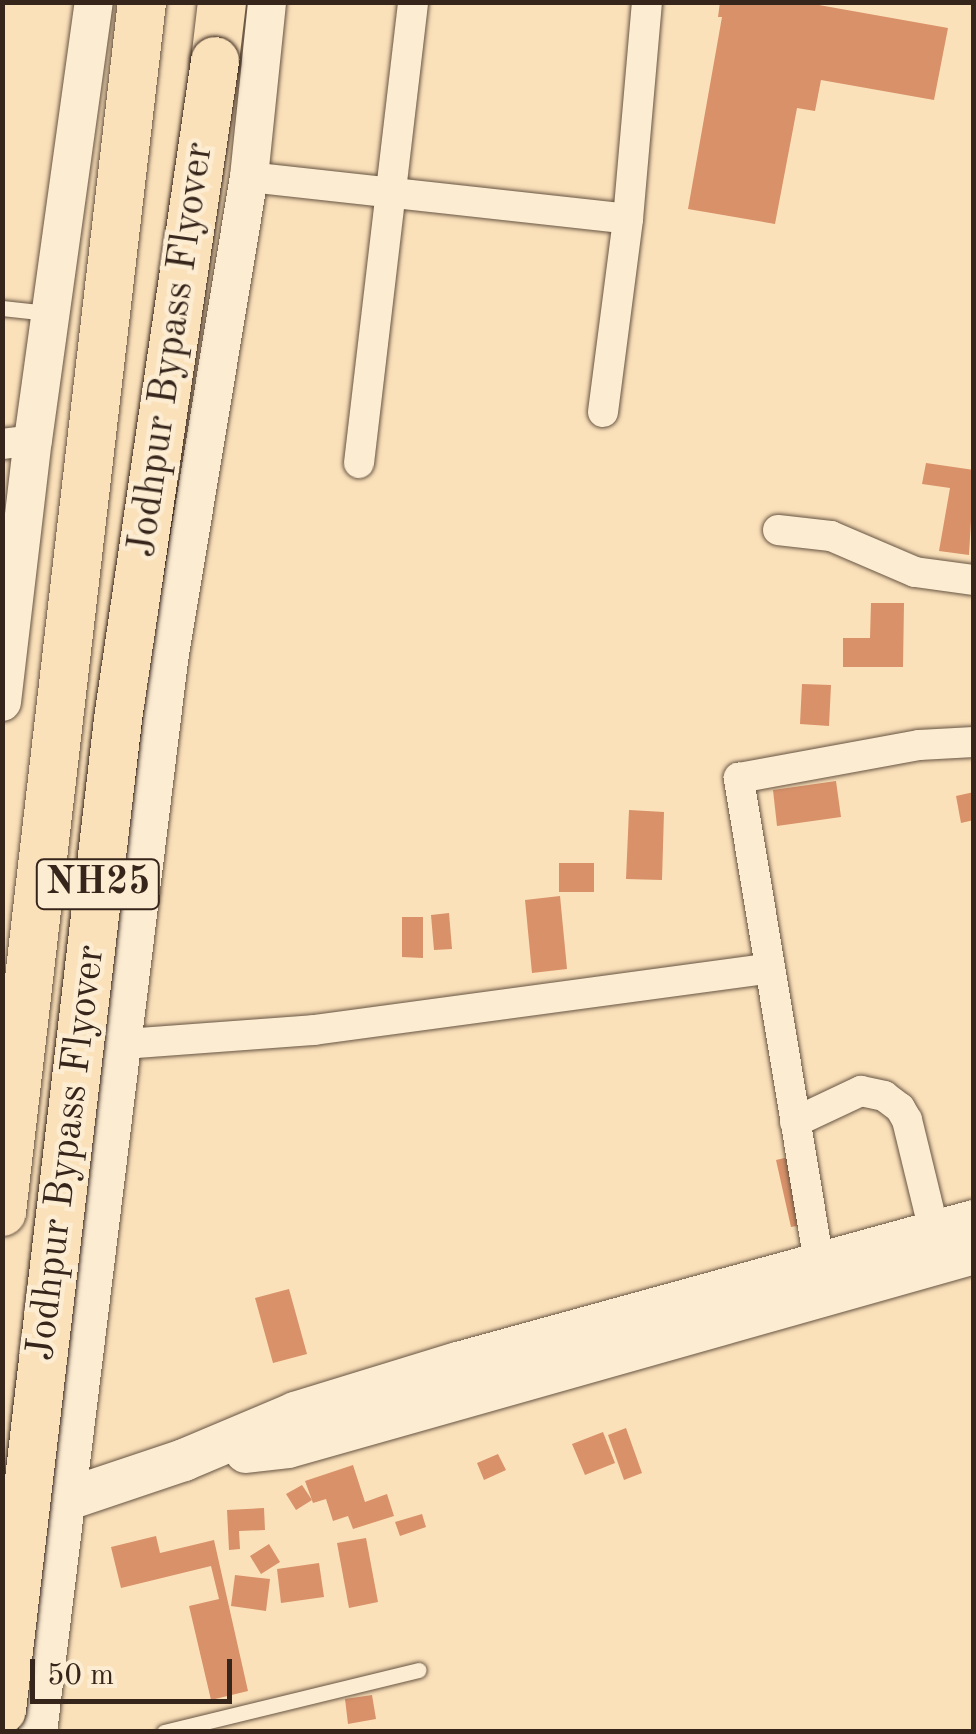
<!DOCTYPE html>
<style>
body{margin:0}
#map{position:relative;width:976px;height:1734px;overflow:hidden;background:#fbe1ba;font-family:"Old Standard TT",serif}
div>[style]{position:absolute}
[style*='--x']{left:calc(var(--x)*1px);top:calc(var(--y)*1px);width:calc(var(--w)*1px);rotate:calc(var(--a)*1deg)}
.building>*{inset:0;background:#d89169}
.roads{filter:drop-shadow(0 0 2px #675443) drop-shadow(0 0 2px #675443)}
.service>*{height:15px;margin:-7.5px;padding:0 7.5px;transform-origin:7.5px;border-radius:7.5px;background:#fcecd2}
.minor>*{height:30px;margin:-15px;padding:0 15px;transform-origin:15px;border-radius:15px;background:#fcecd2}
.tertiary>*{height:38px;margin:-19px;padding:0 19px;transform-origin:19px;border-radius:19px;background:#fcecd2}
.secondary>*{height:42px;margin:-21px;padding:0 21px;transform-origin:21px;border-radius:21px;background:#fcecd2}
.trunk>*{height:48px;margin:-24px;padding:0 24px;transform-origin:24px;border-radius:24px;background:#fbe1ba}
.bridges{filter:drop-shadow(0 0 2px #36251b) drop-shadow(0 0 2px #36251b)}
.trunk-bridge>*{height:48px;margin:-24px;padding:0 24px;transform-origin:24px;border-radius:24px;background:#fbe1ba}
span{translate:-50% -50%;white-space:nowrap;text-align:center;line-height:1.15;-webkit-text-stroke:9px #fcecd2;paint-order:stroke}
.shield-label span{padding:2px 8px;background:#fcecd2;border:2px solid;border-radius:8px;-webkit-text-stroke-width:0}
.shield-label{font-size:38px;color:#36251b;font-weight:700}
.street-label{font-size:40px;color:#36251b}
.frame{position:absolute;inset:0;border:5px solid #36251b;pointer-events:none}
.scale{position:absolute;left:30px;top:1659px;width:202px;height:45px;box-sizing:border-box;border:5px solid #36251b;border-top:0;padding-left:12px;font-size:30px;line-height:35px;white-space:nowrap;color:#36251b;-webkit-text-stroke:8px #fcecd2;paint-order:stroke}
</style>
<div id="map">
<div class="building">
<i style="clip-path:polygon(720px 2px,802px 2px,948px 28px,934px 100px,821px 80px,815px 111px,797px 108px,775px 224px,688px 209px,722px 17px,718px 17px)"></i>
<i style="clip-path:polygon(926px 463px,974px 470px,969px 555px,939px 551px,950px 488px,922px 484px)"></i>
<i style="clip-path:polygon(871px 603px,904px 603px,903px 667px,843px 667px,843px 638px,870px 638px)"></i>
<i style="clip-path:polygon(802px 684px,831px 685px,829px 726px,800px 724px)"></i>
<i style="clip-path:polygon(836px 781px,841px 817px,777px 826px,773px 790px)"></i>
<i style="clip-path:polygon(974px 792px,974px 820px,961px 823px,956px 796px)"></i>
<i style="clip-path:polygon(629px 810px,664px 812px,662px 880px,626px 879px)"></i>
<i style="clip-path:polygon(559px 863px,594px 863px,594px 892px,559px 892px)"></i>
<i style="clip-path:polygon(560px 896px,567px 969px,532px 973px,525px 900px)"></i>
<i style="clip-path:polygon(449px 913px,452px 949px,434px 950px,431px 915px)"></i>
<i style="clip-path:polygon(402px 917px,423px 917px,423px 958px,402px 957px)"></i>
<i style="clip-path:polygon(793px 1156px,808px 1224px,791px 1227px,776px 1160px)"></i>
<i style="clip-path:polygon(289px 1289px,307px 1354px,273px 1363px,255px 1298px)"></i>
<i style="clip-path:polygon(626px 1428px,642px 1473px,624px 1480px,608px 1435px)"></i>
<i style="clip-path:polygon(603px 1432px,615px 1463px,585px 1475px,572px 1444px)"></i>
<i style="clip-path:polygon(498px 1454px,506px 1470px,484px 1480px,477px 1463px)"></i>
<i style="clip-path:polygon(353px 1465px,365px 1502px,387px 1494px,394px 1516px,353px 1529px,348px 1516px,333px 1521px,326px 1499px,313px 1503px,305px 1481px)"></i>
<i style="clip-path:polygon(302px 1485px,312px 1500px,296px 1510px,286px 1494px)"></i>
<i style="clip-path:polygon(264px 1508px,265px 1530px,239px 1531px,240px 1549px,229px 1550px,227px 1510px)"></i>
<i style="clip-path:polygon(422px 1514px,426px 1527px,400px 1536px,395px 1522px)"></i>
<i style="clip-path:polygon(156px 1536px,160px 1553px,214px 1540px,248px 1691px,211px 1700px,189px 1606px,219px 1599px,211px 1566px,121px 1588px,111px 1547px)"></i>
<i style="clip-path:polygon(366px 1538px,378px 1602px,349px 1608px,337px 1543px)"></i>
<i style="clip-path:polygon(269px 1544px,280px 1562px,261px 1574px,250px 1556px)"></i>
<i style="clip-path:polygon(319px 1563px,324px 1597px,281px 1603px,277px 1569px)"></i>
<i style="clip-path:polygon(235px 1575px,270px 1579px,266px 1611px,231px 1606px)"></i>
<i style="clip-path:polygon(372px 1695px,376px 1719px,348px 1724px,345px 1699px)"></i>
</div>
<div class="roads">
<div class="service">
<i style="--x:2;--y:308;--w:46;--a:6.2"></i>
<i style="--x:164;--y:1732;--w:262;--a:-13.7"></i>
</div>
<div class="minor">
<i style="--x:249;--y:177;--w:381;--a:6.3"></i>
<i style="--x:628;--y:219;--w:218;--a:-85"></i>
<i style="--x:603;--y:412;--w:195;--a:-82.6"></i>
<i style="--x:2;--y:444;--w:31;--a:-7"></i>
<i style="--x:359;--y:463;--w:464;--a:-83.3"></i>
<i style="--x:778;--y:530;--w:53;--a:6.5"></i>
<i style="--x:831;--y:536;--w:91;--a:23.2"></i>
<i style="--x:915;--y:572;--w:60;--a:7.7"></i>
<i style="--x:124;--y:1044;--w:191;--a:-4.2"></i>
<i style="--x:314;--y:1030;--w:460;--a:-7.7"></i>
<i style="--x:795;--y:1122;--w:73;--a:-25.2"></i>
<i style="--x:861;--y:1091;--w:24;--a:12"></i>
<i style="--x:884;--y:1096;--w:20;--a:37"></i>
<i style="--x:900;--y:1108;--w:14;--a:60"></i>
<i style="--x:907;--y:1120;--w:114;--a:76.3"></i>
<i style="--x:819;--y:1263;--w:492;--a:-99.4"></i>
<i style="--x:739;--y:778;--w:183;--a:-10.4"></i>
<i style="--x:919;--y:745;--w:55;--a:-3.1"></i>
</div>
<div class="tertiary">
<i style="--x:2;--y:702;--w:264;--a:-83.3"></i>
<i style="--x:33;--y:440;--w:442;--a:-82.1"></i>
<i style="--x:38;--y:1732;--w:1080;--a:-83.03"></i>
<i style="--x:169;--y:660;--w:490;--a:-80.6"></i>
<i style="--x:249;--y:177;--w:176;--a:-84.1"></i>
</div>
<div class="secondary">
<i style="--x:246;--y:1452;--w:42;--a:-6.8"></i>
<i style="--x:288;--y:1447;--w:713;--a:-15.79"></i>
<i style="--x:2;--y:1515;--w:65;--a:-13.4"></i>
<i style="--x:65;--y:1500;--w:126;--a:-18.6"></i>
<i style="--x:184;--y:1460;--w:121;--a:-22.9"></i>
<i style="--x:295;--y:1413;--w:170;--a:-17.1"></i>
<i style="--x:458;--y:1363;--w:535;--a:-15.39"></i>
</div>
<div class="trunk">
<i style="--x:215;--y:61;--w:59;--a:-83.2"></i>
<i style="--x:2;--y:1212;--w:1218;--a:-83.4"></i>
</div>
</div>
<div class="bridges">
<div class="trunk-bridge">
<i style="--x:2;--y:1710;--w:998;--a:-83.32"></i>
<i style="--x:118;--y:719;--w:665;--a:-81.61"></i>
</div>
</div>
<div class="shield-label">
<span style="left:98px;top:884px">NH25</span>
</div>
<div class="street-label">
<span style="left:172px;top:350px;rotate:-82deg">Jodhpur Bypass Flyover</span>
<span style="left:67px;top:1153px;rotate:-83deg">Jodhpur Bypass Flyover</span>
</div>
<div class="frame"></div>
<div class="scale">50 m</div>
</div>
